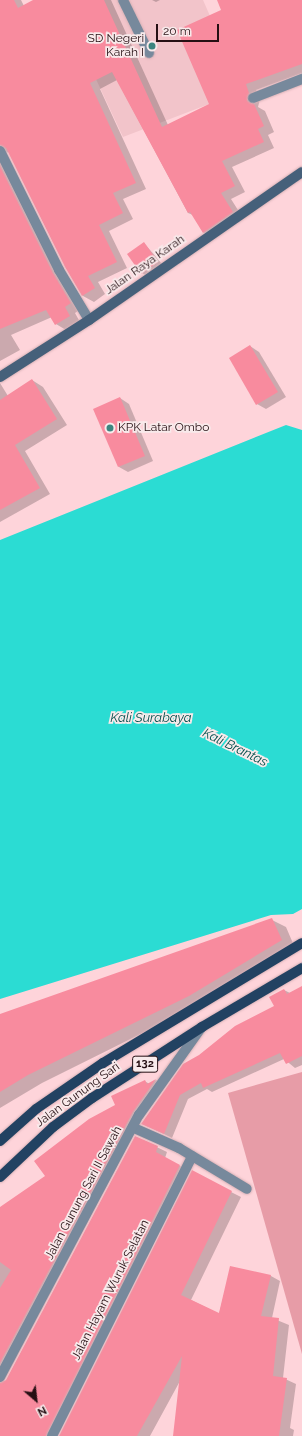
<!DOCTYPE html>
<style>
body{margin:0}
#map{position:relative;width:302px;height:1436px;overflow:hidden;background:#fed4da;font-family:Raleway,sans-serif}
div>[style]{position:absolute}
[style*='--x']{left:calc(var(--x)*1px);top:calc(var(--y)*1px);width:calc(var(--w)*1px);rotate:calc(var(--a)*1deg)}
.built>*{inset:0;background:#f2c4ca}
.green>*{inset:0;background:#e79ca7}
.water>*{inset:0;background:#2bdcd3}
.shadow>*{inset:0;background:#0003}
.building>*{inset:0;background:#f88b9e}
.roads{filter:drop-shadow(0 0 1px #d7b1b6) drop-shadow(0 0 1px #d7b1b6)}
.service>*{height:10px;margin:-5px;padding:0 5px;transform-origin:5px;border-radius:5px;background:#77899c}
.minor>*{height:10px;margin:-5px;padding:0 5px;transform-origin:5px;border-radius:5px;background:#77899c}
.secondary>*{height:10px;margin:-5px;padding:0 5px;transform-origin:5px;border-radius:5px;background:#46607a}
.primary>*{height:10px;margin:-5px;padding:0 5px;transform-origin:5px;border-radius:5px;background:#224262}
.dots>*{width:11px;height:11px;translate:-50% -50%;box-sizing:border-box;border:2px solid #f8eaeb;border-radius:50%}
span{translate:-50% -50%;white-space:nowrap;text-align:center;line-height:1.15;-webkit-text-stroke:3.5px #f8eaeb;paint-order:stroke}
.shield-label span{padding:1px 3px;background:#f8eaeb;border:1px solid;border-radius:3px;-webkit-text-stroke-width:0}
.shield-label{font-size:11px;color:#260f13;font-weight:700}
.poi-label{font-size:12px;color:#260f13}
.right{translate:-100% -50%;text-align:right}
.left{translate:0 -50%;text-align:left}
.street-label{font-size:12px;color:#260f13}
.water-label{font-size:13px;color:#034e4b;font-style:italic}
.north{position:absolute;left:16px;top:1380px;width:40px;height:40px;-webkit-text-stroke:3px #f8eaeb;paint-order:stroke;rotate:152deg;font-size:11px;font-weight:700;line-height:16px;text-align:center;color:#260f13}
.north::after{content:'';display:block;margin:auto;width:14px;height:18px;background:#260f13;clip-path:polygon(50% 0,100% 100%,50% 72%,0 100%)}
.scale{position:absolute;left:156px;top:24px;width:63px;height:18px;box-sizing:border-box;border:2px solid #260f13;border-top:0;padding-left:5px;font-size:12px;line-height:14px;white-space:nowrap;color:#260f13;-webkit-text-stroke:3px #f8eaeb;paint-order:stroke}
</style>
<div id="map">
<div class="built">
<i style="clip-path:polygon(59px 0,203px 0,243px 91px,123px 137px)"></i>
</div>
<div class="green">
<i style="clip-path:polygon(302px 1072px,302px 1354px,228px 1093px)"></i>
</div>
<div class="water">
<i style="clip-path:polygon(286px 425px,302px 430px,302px 909px,293px 914px,271px 915px,0 999px,0 540px)"></i>
</div>
<div class="shadow">
<i style="clip-path:polygon(0 0,21px 0,24px 6px,35px 0,111px 0,168px 125px,211px 105px,222px 11px,218px 0,302px 0,302px 73px,256px 90px,260px 99px,258px 107px,265px 111px,274px 132px,268px 135px,274px 148px,232px 167px,245px 192px,231px 199px,243px 218px,214px 239px,203px 232px,193px 215px,188px 213px,117px 80px,100px 89px,146px 189px,123px 199px,133px 219px,109px 231px,127px 268px,98px 282px,105px 294px,94px 302px,83px 296px,66px 266px,9px 152px,5px 153px,81px 309px,75px 313px,80px 322px,66px 330px,56px 324px,52px 317px,11px 335px,20px 350px,0 361px)"></i>
<i style="clip-path:polygon(152px 0,160px 0,156px 2px)"></i>
<i style="clip-path:polygon(144px 243px,162px 264px,147px 276px,142px 273px)"></i>
<i style="clip-path:polygon(250px 346px,259px 352px,286px 397px,266px 409px,257px 404px)"></i>
<i style="clip-path:polygon(32px 380px,43px 387px,67px 425px,25px 451px,50px 494px,0 522px,0 383px,8px 396px)"></i>
<i style="clip-path:polygon(120px 398px,129px 404px,153px 461px,128px 472px,119px 467px)"></i>
<i style="clip-path:polygon(272px 920px,286px 927px,295px 948px,203px 1003px,42px 1083px,0 1108px,0 1015px)"></i>
<i style="clip-path:polygon(302px 987px,302px 1065px,295px 1068px,284px 1059px,212px 1092px,207px 1089px,188px 1099px,172px 1138px,143px 1124px,275px 1006px,284px 990px,290px 993px)"></i>
<i style="clip-path:polygon(156px 1080px,165px 1085px,143px 1117px,3px 1383px,6px 1381px,136px 1137px,167px 1152px,165px 1158px,189px 1171px,57px 1436px,0 1436px,0 1212px,46px 1176px,116px 1105px,144px 1081px,150px 1084px)"></i>
<i style="clip-path:polygon(231px 1192px,241px 1197px,191px 1300px,219px 1314px,231px 1267px,271px 1276px,280px 1281px,272px 1318px,289px 1325px,283px 1378px,296px 1384px,290px 1428px,294px 1430px,293px 1436px,174px 1436px,180px 1381px,150px 1436px,60px 1436px)"></i>
</div>
<div class="building">
<i style="clip-path:polygon(0 0,14px 0,18px 8px,33px 0,104px 0,162px 127px,209px 104px,177px 30px,221px 10px,217px 0,302px 0,302px 64px,246px 84px,249px 93px,247px 101px,254px 104px,264px 126px,258px 129px,264px 142px,222px 161px,235px 186px,221px 193px,233px 212px,203px 233px,190px 212px,188px 213px,112px 72px,90px 83px,136px 183px,113px 193px,123px 213px,99px 225px,117px 262px,88px 276px,95px 288px,82px 296px,65px 267px,6px 148px,0 145px)"></i>
<i style="clip-path:polygon(0 166px,53px 273px,71px 303px,65px 307px,70px 316px,55px 325px,46px 310px,0 329px)"></i>
<i style="clip-path:polygon(144px 242px,158px 262px,141px 274px,127px 254px)"></i>
<i style="clip-path:polygon(250px 345px,278px 392px,256px 405px,229px 358px)"></i>
<i style="clip-path:polygon(32px 379px,57px 419px,15px 445px,40px 488px,0 510px,0 400px)"></i>
<i style="clip-path:polygon(120px 397px,145px 456px,118px 467px,93px 409px)"></i>
<i style="clip-path:polygon(272px 918px,282px 940px,189px 996px,28px 1075px,0 1092px,0 1014px)"></i>
<i style="clip-path:polygon(302px 986px,302px 1056px,286px 1064px,280px 1053px,203px 1088px,201px 1083px,180px 1095px,164px 1134px,141px 1124px,183px 1064px,199px 1055px,235px 1026px,274px 1006px,269px 997px,284px 989px,287px 994px)"></i>
<i style="clip-path:polygon(156px 1079px,133px 1112px,0 1363px,0 1288px,11px 1270px,0 1262px,0 1207px,45px 1176px,34px 1161px,89px 1119px,115px 1105px,111px 1096px,145px 1080px,147px 1084px)"></i>
<i style="clip-path:polygon(135px 1136px,158px 1146px,156px 1152px,180px 1165px,46px 1436px,0 1436px,0 1383px,6px 1380px)"></i>
<i style="clip-path:polygon(192px 1170px,232px 1191px,181px 1295px,219px 1313px,230px 1266px,271px 1275px,261px 1316px,279px 1318px,273px 1376px,287px 1378px,279px 1436px,173px 1436px,182px 1356px,137px 1436px,59px 1436px)"></i>
</div>
<div class="roads">
<div class="service">
<i style="--x:123;--y:0;--w:59;--a:63.9"></i>
<i style="--x:253;--y:98;--w:53;--a:-21.2"></i>
</div>
<div class="minor">
<i style="--x:0;--y:151;--w:133;--a:63.6"></i>
<i style="--x:59;--y:270;--w:58;--a:59"></i>
<i style="--x:134;--y:1128;--w:49;--a:24"></i>
<i style="--x:179;--y:1148;--w:79;--a:31.1"></i>
<i style="--x:0;--y:1377;--w:297;--a:-62.1"></i>
<i style="--x:139;--y:1115;--w:107;--a:-54.5"></i>
<i style="--x:52;--y:1436;--w:313;--a:-63.4"></i>
</div>
<div class="secondary">
<i style="--x:0;--y:377;--w:106;--a:-32.6"></i>
<i style="--x:89;--y:320;--w:259;--a:-34.8"></i>
</div>
<div class="primary">
<i style="--x:0;--y:1141;--w:48;--a:-41.6"></i>
<i style="--x:36;--y:1109;--w:81;--a:-34.5"></i>
<i style="--x:103;--y:1063;--w:232;--a:-31.1"></i>
<i style="--x:0;--y:1177;--w:73;--a:-43.3"></i>
<i style="--x:53;--y:1127;--w:49;--a:-36.6"></i>
<i style="--x:92;--y:1098;--w:131;--a:-32.8"></i>
<i style="--x:202;--y:1027;--w:116;--a:-30.5"></i>
</div>
</div>
<div class="dots">
<i style="left:152px;top:46px;background:#3d8580"></i>
<i style="left:110px;top:428px;background:#3d8580"></i>
</div>
<div class="shield-label">
<span style="left:145px;top:1064px">132</span>
</div>
<div class="poi-label">
<span class="right" style="left:144px;top:46px">SD Negeri<br>Karah I</span>
<span class="left" style="left:118px;top:428px">KPK Latar Ombo</span>
</div>
<div class="street-label">
<span style="left:145px;top:265px;rotate:-35deg">Jalan Raya Karah</span>
<span style="left:78px;top:1095px;rotate:-36deg">Jalan Gunung Sari</span>
<span style="left:84px;top:1193px;rotate:-62deg">Jalan Gunung Sari II Sawah</span>
<span style="left:111px;top:1290px;rotate:-63deg">Jalan Hayam Wuruk Selatan</span>
</div>
<div class="water-label">
<span style="left:151px;top:718px">Kali Surabaya</span>
<span style="left:235px;top:748px;rotate:26deg">Kali Brantas</span>
</div>
<div class="north">N</div>
<div class="scale">20 m</div>
</div>
